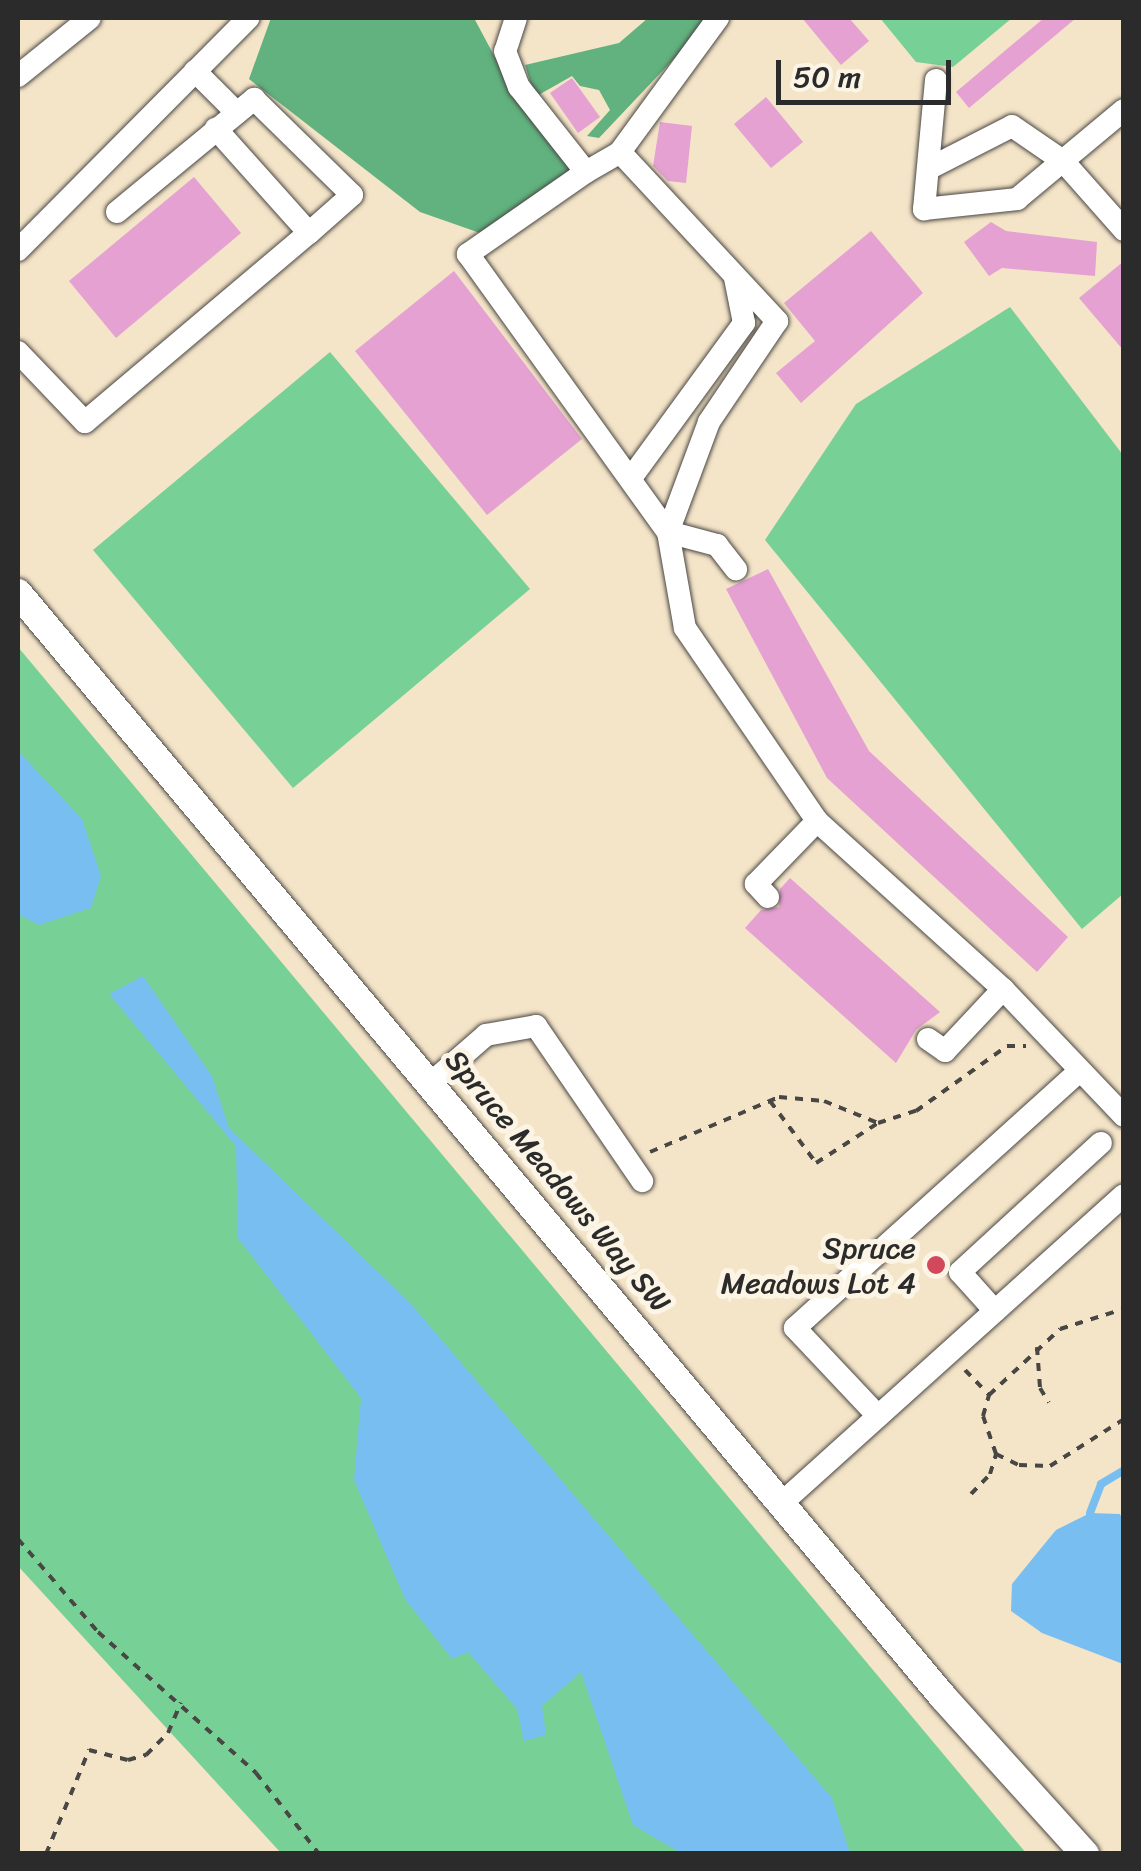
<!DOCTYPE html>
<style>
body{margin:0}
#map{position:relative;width:1141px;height:1871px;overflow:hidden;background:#f4e4c8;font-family:Sriracha,sans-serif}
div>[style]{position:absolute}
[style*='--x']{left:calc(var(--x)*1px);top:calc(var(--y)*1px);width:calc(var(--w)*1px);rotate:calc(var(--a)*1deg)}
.green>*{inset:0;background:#77d096}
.forest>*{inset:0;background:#61b27f}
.water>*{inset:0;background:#79bef0}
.stream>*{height:8px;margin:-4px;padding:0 4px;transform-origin:4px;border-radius:4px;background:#79bef0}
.building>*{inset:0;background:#e4a1d2}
.path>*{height:4px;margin-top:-2px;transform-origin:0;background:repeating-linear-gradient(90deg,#494743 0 8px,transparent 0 16px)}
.roads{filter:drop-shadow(0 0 2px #494743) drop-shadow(0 0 2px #494743)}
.minor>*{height:22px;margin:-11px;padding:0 11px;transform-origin:11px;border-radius:11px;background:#fff}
.major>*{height:28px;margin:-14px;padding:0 14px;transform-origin:14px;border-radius:14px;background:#fff}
.dots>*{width:28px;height:28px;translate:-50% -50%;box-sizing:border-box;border:5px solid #fcf5e5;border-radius:50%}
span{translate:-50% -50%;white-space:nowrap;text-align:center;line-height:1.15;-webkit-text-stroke:10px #fcf5e5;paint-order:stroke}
.street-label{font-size:30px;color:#2b2b2b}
.poi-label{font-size:30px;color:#2b2b2b}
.right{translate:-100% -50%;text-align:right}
.frame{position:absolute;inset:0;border:20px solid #2b2b2b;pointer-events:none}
.scale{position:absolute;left:776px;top:60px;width:175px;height:45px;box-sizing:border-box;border:5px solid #2b2b2b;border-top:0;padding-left:12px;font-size:30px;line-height:35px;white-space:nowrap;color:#2b2b2b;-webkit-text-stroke:8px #fcf5e5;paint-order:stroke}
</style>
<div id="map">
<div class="green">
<i style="clip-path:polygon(880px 18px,1012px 18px,953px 67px,916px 62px)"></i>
<i style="clip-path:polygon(1010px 307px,1123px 455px,1123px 894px,1082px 929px,765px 540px,856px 404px)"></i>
<i style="clip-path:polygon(330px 352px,530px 589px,293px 788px,93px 550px)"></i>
<i style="clip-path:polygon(18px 647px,1026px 1853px,281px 1853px,18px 1566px)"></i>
</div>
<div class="forest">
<i style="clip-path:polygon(271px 18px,474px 18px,513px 91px,576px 172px,480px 233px,420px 212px,249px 79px)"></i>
<i style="clip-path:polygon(648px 18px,704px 18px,703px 28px,599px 138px,587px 136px,610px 110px,599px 90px,580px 86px,572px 76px,535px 97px,525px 65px,619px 43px)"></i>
</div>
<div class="water">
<i style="clip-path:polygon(18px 751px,82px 819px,101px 876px,91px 908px,39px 925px,18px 914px)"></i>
<i style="clip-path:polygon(143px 976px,212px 1076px,229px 1128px,411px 1304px,832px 1798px,850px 1853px,681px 1853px,633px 1825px,581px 1672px,542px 1706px,546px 1735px,524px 1741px,517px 1709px,468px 1652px,452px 1659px,405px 1599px,354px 1480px,361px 1398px,238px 1238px,236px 1146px,109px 994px)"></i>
<i style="clip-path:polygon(1090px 1513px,1120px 1514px,1123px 1521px,1123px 1664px,1042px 1633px,1011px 1611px,1012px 1584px,1042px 1547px,1056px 1530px)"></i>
</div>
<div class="stream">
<i style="--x:1090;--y:1513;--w:31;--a:-69"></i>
<i style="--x:1101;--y:1484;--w:27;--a:-31"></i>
</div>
<div class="building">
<i style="clip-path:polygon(802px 18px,849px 18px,869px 41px,841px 65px)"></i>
<i style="clip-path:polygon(1044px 18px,1076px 18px,969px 108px,956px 92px)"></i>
<i style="clip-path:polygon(572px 78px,600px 117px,578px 133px,550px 93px)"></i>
<i style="clip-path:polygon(766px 97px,803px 142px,771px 168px,734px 124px)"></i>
<i style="clip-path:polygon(660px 122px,692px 126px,686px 183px,668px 181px,653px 166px)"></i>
<i style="clip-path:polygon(194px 177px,241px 233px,116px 338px,69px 281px)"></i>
<i style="clip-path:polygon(991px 222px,1006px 231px,1097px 242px,1095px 276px,1002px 268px,989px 276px,964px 242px)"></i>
<i style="clip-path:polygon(871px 231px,923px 293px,801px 403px,776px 373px,815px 341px,784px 303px)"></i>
<i style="clip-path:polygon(1124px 261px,1124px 351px,1079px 298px)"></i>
<i style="clip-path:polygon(454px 271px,582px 439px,487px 515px,355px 351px)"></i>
<i style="clip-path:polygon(768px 569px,869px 751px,1068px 937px,1037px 972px,827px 778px,726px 589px)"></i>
<i style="clip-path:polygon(790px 878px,940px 1012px,916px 1030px,896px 1063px,745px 928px,761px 910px,779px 907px,780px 889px)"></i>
</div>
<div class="path">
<i style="--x:770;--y:1101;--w:77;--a:53.4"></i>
<i style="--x:816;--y:1163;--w:74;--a:-32.8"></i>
<i style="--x:650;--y:1152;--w:140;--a:-23.1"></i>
<i style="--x:779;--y:1097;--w:45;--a:5.1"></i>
<i style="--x:824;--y:1101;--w:58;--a:22.2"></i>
<i style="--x:878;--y:1123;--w:40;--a:-18"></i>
<i style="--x:916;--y:1111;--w:112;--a:-35.5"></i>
<i style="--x:1007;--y:1046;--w:19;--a:0"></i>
<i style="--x:1037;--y:1347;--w:41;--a:85.8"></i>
<i style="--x:1040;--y:1388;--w:17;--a:59"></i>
<i style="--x:965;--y:1370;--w:35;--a:46"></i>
<i style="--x:996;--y:1454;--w:25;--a:26"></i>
<i style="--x:1019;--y:1465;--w:31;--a:2"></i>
<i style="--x:1050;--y:1466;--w:88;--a:-32.4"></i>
<i style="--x:971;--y:1494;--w:28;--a:-46"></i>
<i style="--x:990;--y:1474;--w:21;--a:-73"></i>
<i style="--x:996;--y:1454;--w:40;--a:-108.9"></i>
<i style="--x:983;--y:1416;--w:22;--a:-74"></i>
<i style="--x:989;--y:1395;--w:97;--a:-42.9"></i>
<i style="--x:1060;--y:1329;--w:67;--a:-17.4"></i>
<i style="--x:18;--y:1539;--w:123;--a:49.3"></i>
<i style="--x:98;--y:1632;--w:212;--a:41.7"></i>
<i style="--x:256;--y:1773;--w:103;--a:52.1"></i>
<i style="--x:46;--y:1854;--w:113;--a:-67.5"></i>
<i style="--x:89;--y:1750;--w:40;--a:14.4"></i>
<i style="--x:128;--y:1760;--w:19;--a:-16"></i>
<i style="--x:146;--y:1755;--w:31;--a:-45"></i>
<i style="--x:168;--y:1733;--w:33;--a:-67"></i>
</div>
<div class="roads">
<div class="minor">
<i style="--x:516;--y:18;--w:35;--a:108"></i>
<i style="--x:505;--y:51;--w:39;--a:69"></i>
<i style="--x:519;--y:87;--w:108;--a:51.8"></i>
<i style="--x:586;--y:172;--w:39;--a:-30"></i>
<i style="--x:620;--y:152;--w:166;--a:-53.8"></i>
<i style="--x:195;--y:71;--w:59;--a:45"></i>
<i style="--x:18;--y:76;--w:92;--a:-38.9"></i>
<i style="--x:936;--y:80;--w:130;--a:95.3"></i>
<i style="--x:924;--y:209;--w:94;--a:-6.1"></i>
<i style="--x:1017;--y:199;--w:139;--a:-39.8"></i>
<i style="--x:620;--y:152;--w:231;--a:47.1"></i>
<i style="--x:777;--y:321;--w:122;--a:124"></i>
<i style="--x:709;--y:422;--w:117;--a:110.4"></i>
<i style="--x:668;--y:532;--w:97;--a:80"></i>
<i style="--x:685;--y:628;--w:234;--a:55.6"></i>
<i style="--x:817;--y:821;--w:251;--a:42.1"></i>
<i style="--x:1003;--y:989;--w:175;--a:46.4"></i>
<i style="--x:928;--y:169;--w:94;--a:-27.1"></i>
<i style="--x:1012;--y:126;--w:62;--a:34.5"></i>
<i style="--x:1063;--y:161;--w:92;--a:48.5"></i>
<i style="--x:586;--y:172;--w:144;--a:145.2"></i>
<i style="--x:468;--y:254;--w:342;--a:54.3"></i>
<i style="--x:668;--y:532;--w:51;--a:14.9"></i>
<i style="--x:717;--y:545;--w:31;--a:52"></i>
<i style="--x:117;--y:212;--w:178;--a:-39.5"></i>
<i style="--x:254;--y:99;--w:137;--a:44.4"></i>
<i style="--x:352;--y:195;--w:57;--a:138.5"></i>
<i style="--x:18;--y:250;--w:327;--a:-45.2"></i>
<i style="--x:18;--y:352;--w:97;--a:46.3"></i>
<i style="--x:85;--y:422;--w:293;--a:-40.2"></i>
<i style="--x:309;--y:233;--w:140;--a:-131.8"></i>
<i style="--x:631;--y:478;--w:192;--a:-53.9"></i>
<i style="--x:744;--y:323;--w:46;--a:-101.3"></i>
<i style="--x:768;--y:897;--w:18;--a:-133"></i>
<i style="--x:756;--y:884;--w:88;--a:-45.9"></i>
<i style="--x:928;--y:1039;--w:21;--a:35"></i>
<i style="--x:945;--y:1051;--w:85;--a:-46.9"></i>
<i style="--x:432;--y:1082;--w:72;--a:-41"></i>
<i style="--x:486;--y:1035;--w:51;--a:-10.2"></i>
<i style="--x:536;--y:1026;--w:188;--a:55.6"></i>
<i style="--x:995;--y:1311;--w:52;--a:-131.9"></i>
<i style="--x:960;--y:1272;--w:191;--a:-42.5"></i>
<i style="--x:878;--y:1416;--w:121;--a:-133.3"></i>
<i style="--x:795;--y:1328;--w:382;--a:-42.1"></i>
<i style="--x:784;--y:1501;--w:457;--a:-42"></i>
</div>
<div class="major">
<i style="--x:18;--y:593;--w:1440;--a:50.04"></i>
<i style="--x:943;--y:1697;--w:212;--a:47.9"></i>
</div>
</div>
<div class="dots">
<i style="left:936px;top:1265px;background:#d1495b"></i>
</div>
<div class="street-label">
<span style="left:558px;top:1181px;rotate:50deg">Spruce Meadows Way SW</span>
</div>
<div class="poi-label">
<span class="right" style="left:916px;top:1265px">Spruce<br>Meadows Lot 4</span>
</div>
<div class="frame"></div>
<div class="scale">50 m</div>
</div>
